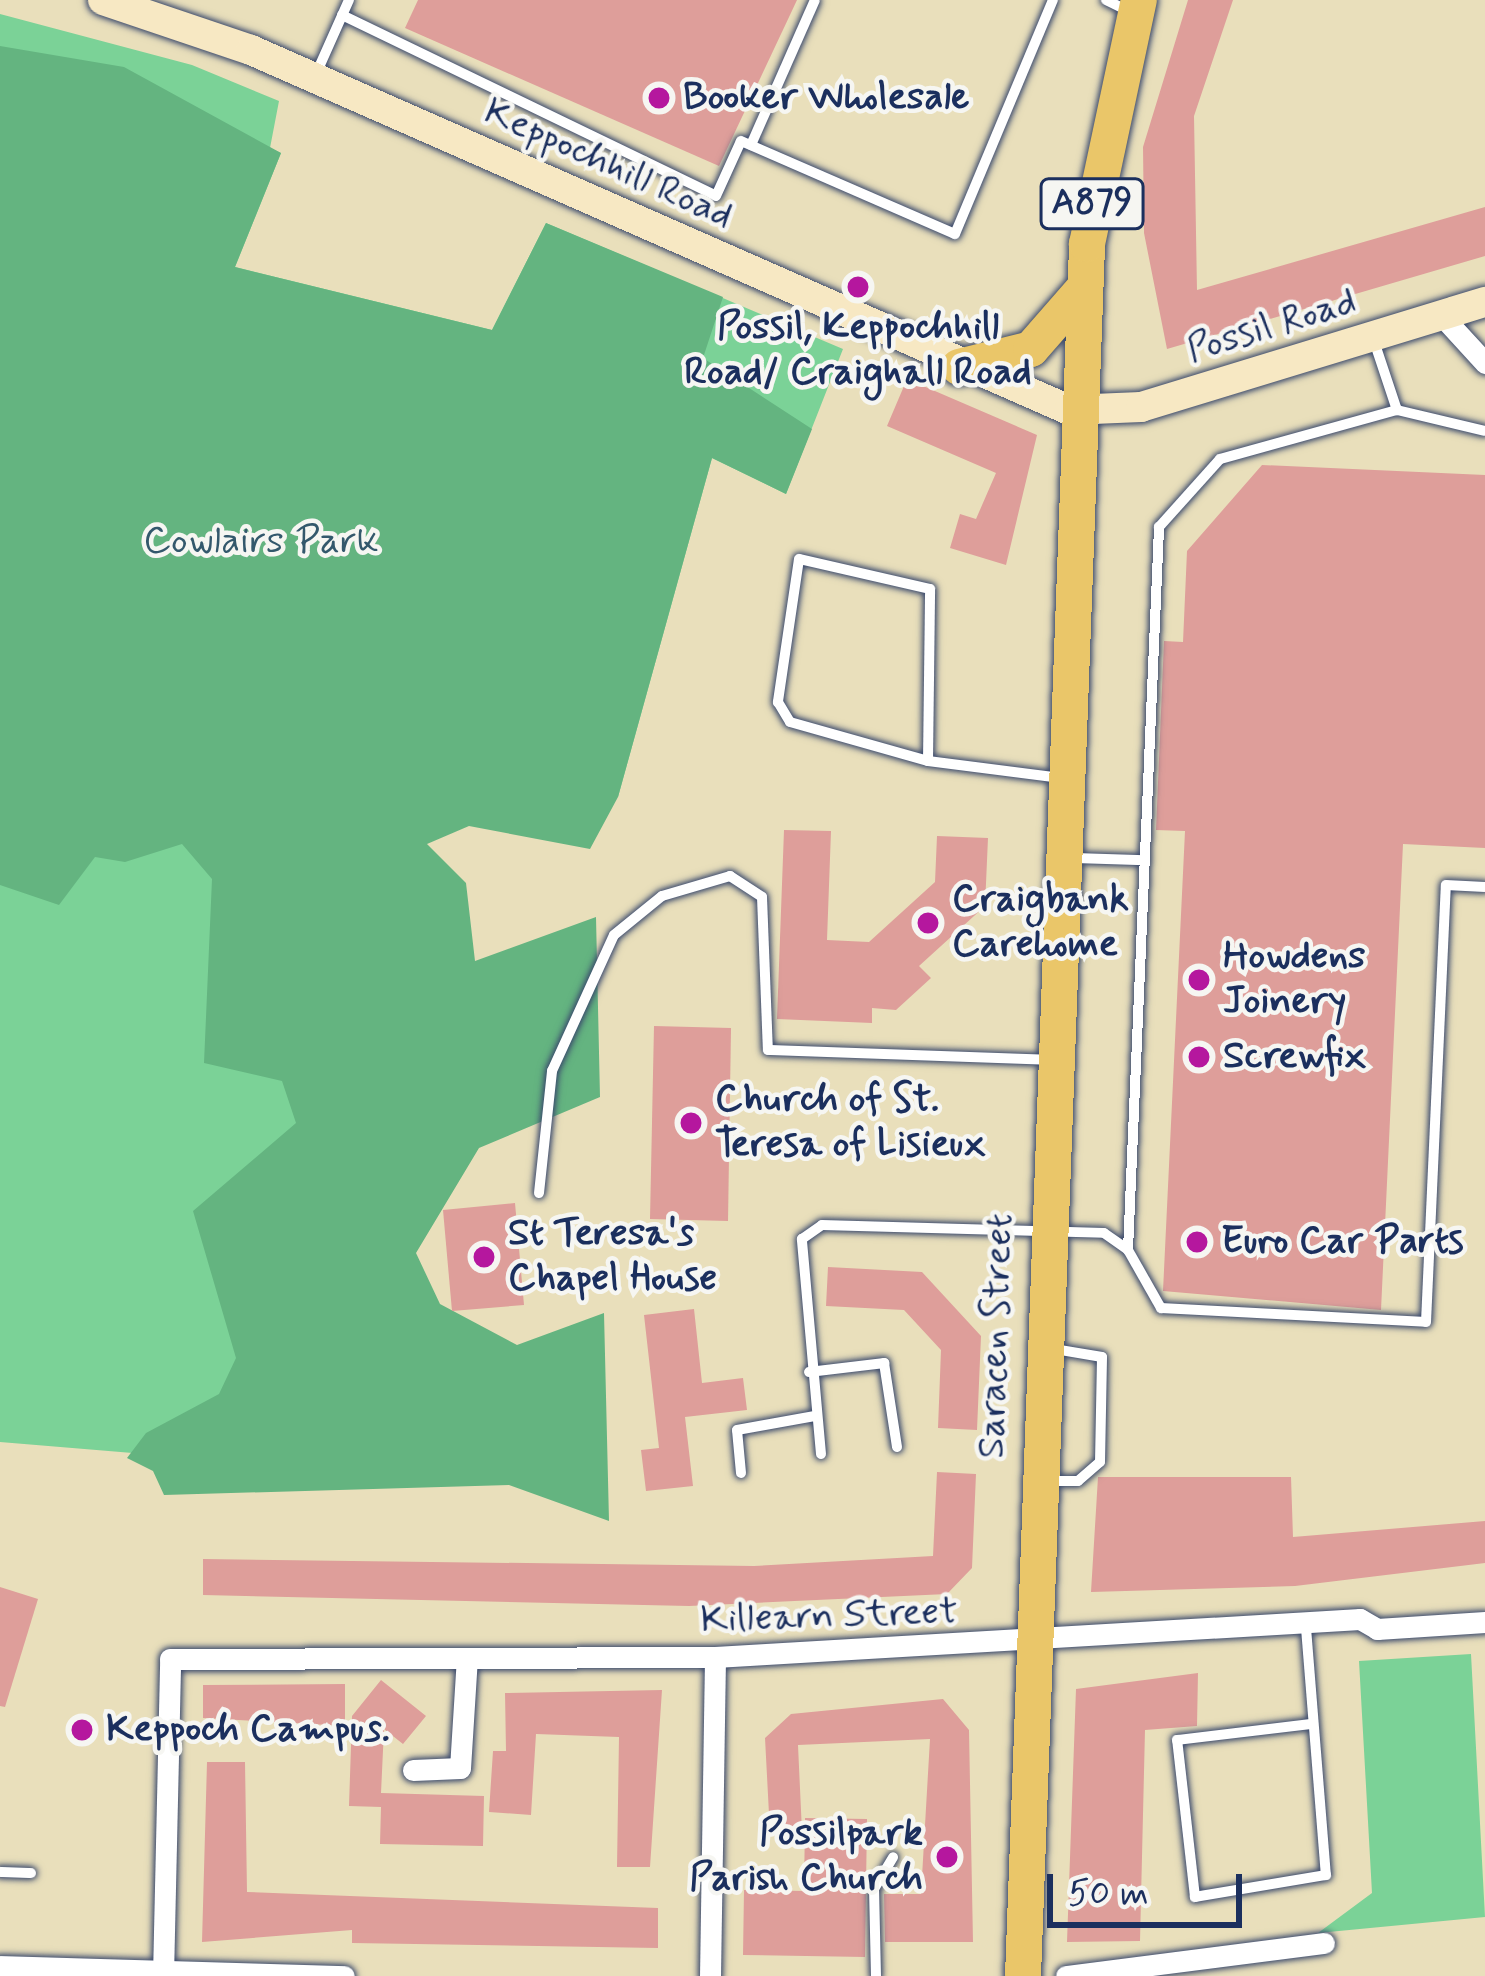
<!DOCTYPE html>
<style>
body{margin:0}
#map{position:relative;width:1485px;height:1976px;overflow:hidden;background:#e9dfbb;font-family:Mynerve,sans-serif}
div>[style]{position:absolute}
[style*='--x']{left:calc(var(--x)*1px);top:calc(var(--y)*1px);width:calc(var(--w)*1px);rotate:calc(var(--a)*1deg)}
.green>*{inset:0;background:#7bd297}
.forest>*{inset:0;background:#64b480}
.building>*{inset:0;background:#de9e9a}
.roads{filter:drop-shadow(0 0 3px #3a496c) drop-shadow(0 0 3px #3a496c)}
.lane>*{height:10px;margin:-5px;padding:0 5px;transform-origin:5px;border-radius:5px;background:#fff}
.street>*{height:21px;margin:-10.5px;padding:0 10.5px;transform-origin:10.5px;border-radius:10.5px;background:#fff}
.secondary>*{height:30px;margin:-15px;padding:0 15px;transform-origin:15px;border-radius:15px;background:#f7e8c3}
.primary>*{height:36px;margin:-18px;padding:0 18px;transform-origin:18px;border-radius:18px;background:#eac669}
.dots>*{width:33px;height:33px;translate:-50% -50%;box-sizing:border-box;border:6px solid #f6f6f2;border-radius:50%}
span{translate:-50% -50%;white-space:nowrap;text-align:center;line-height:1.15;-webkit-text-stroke:9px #f6f6f2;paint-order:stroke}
.shield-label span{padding:3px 9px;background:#f6f6f2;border:3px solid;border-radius:9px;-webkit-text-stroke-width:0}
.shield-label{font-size:36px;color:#1b2f5e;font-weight:700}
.poi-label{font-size:39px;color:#1b2f5e;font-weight:700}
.left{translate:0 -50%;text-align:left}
.right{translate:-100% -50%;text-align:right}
.street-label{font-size:39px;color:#1b2f5e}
.park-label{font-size:39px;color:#33586c}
.scale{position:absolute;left:1047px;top:1874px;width:195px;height:54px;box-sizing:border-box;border:6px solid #1b2f5e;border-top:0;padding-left:15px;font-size:36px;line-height:42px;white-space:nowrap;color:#1b2f5e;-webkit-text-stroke:9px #f6f6f2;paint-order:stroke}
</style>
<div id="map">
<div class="green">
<i style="clip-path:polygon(0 14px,192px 65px,279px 101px,270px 148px,281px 153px,235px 267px,492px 330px,546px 223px,843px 349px,786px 494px,712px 458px,618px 797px,378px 779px,350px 1471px,0 1442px)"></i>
<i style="clip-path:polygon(1471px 1654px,1485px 1917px,1318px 1933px,1372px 1893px,1359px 1661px)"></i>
</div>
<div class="forest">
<i style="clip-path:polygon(0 46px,124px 67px,281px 153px,235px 267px,492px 330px,546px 223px,723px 297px,703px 358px,812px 429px,786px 494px,712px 458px,618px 797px,590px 849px,469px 826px,427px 844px,466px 883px,475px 961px,596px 917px,600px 1097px,479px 1148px,416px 1253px,440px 1304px,517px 1345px,604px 1313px,609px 1521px,509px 1485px,164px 1495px,153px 1471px,127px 1458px,146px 1433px,219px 1394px,236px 1358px,193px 1211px,296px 1123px,282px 1081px,204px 1063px,212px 879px,182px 844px,125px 862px,95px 857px,59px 905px,0 885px)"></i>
</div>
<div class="building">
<i style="clip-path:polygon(418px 0,797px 0,719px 166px,405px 28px)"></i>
<i style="clip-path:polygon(1188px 0,1233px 0,1194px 116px,1197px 290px,1485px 207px,1485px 256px,1167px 349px,1144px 233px,1143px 147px)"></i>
<i style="clip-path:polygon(907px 379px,1037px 435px,1006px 565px,950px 548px,960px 514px,976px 519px,996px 473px,887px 426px)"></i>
<i style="clip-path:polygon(1262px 465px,1485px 475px,1485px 848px,1403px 844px,1381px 1310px,1163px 1291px,1185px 831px,1156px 830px,1164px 641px,1183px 642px,1187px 551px)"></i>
<i style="clip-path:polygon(784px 830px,831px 831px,827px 940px,869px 942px,935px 882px,937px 836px,988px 838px,985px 906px,919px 966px,931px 978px,896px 1010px,872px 1008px,872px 1023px,777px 1019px)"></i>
<i style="clip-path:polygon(654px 1026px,731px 1028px,728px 1221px,650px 1219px)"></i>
<i style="clip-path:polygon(515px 1203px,524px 1305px,452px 1311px,443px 1210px)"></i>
<i style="clip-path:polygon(828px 1267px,922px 1272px,981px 1336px,977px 1430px,938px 1428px,941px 1350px,904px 1310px,826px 1306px)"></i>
<i style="clip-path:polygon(694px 1309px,702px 1383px,743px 1378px,747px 1410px,685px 1417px,693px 1486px,646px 1491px,641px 1450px,659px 1448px,644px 1315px)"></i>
<i style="clip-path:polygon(937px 1472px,976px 1474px,972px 1568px,947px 1594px,689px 1606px,203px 1595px,203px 1559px,754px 1566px,933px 1556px)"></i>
<i style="clip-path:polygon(1098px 1477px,1291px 1477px,1293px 1537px,1485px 1521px,1485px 1563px,1295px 1586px,1091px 1592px)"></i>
<i style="clip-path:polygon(0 1587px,38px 1599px,5px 1707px,0 1706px)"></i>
<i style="clip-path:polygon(1198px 1673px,1197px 1726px,1145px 1730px,1140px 1941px,1067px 1942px,1076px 1689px)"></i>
<i style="clip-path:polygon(381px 1680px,426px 1716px,403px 1744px,384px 1729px,381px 1793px,484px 1796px,483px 1846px,380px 1844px,381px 1807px,349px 1806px,352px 1716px)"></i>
<i style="clip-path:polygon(345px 1684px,345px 1726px,203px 1718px,203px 1685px)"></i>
<i style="clip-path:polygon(662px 1690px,650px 1867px,617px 1867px,619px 1737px,536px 1734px,531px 1815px,489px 1812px,493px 1751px,506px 1751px,505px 1693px)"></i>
<i style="clip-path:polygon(943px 1699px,969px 1730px,973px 1942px,885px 1942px,884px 1894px,921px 1894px,930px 1739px,798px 1745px,802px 1832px,770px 1833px,765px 1738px,791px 1714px)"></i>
<i style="clip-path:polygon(207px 1762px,245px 1762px,247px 1892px,658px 1908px,658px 1948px,352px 1943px,352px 1930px,202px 1942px)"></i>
<i style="clip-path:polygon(805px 1818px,867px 1819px,865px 1957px,743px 1955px,744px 1890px,804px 1891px)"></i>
</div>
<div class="roads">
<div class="lane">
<i style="--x:1106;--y:0;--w:28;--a:26"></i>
<i style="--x:342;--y:15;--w:415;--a:25.8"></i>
<i style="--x:716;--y:196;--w:60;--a:-65.6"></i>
<i style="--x:741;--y:141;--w:233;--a:23.5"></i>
<i style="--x:955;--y:234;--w:254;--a:-67.3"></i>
<i style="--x:316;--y:74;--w:81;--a:-66"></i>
<i style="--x:751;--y:145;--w:158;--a:-66.2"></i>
<i style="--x:1374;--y:341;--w:73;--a:71.6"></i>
<i style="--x:1397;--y:410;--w:90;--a:13.4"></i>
<i style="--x:928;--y:761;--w:172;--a:-89.3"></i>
<i style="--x:930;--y:589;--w:134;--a:-167.1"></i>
<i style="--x:799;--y:559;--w:145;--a:98.4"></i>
<i style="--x:778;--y:702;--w:23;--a:59"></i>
<i style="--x:790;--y:722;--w:143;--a:15.8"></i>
<i style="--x:928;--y:761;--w:134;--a:7.3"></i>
<i style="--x:1072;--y:858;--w:68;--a:1.7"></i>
<i style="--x:539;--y:1193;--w:123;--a:-83.9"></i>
<i style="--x:552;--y:1071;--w:149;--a:-65.5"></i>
<i style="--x:614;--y:935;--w:62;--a:-39.1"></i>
<i style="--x:662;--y:896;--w:71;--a:-16.4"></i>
<i style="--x:730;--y:876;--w:38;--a:33"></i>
<i style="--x:762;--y:897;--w:153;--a:87.8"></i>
<i style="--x:768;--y:1050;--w:282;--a:2"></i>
<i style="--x:1128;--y:1250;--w:724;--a:-87.54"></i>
<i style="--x:1159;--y:527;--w:91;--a:-48.1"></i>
<i style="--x:1220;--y:459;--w:184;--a:-15.5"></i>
<i style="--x:809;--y:1372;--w:76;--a:-6.8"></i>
<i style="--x:884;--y:1363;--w:85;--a:81.2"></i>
<i style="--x:821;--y:1454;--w:216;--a:-95.1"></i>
<i style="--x:802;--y:1239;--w:24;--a:-35"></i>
<i style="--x:822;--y:1225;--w:282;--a:1.6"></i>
<i style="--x:1104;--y:1233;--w:29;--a:35"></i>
<i style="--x:1128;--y:1250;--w:67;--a:60.4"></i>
<i style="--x:1161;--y:1308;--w:265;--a:3"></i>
<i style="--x:1426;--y:1322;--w:437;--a:-87.4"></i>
<i style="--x:1446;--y:885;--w:39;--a:3"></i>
<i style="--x:741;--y:1473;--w:43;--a:-95.3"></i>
<i style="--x:737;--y:1430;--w:79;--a:-10.2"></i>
<i style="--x:1048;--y:1481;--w:30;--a:0"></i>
<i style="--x:1078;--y:1481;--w:29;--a:-41"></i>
<i style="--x:1100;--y:1462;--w:105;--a:-88.9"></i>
<i style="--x:1102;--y:1357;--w:49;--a:-170.5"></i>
<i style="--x:1306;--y:1628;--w:248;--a:85.4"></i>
<i style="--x:1326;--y:1875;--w:133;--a:170.5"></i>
<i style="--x:1195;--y:1897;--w:158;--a:-96.5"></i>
<i style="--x:1177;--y:1740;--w:136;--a:-6.8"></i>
<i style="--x:0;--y:1872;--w:31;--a:2"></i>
<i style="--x:876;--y:1976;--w:87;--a:-91.3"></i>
<i style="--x:874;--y:1889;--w:37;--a:-59"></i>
</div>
<div class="street">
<i style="--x:1442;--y:316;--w:64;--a:47.5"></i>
<i style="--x:413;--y:1770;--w:47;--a:-2.4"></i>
<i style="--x:460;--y:1768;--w:110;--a:-86.4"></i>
<i style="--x:0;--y:1966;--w:344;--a:1.7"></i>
<i style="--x:163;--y:1976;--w:317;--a:-88.7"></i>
<i style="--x:170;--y:1659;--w:545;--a:-0.21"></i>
<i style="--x:715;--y:1657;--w:646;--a:-3.37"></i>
<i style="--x:1360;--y:1619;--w:20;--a:30"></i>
<i style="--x:1377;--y:1629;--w:108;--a:-3.7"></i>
<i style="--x:710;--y:1976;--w:319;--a:-89.1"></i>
<i style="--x:1066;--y:1976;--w:260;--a:-7.3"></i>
</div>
<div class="secondary">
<i style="--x:103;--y:0;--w:156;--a:18.7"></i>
<i style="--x:251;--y:50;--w:894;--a:23.75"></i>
<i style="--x:1069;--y:410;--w:72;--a:-2.4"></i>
<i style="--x:1141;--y:407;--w:360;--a:-17"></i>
</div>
<div class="primary">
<i style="--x:959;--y:367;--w:74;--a:-14"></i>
<i style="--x:1031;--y:349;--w:82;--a:-48.9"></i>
<i style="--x:1023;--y:1976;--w:1733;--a:-87.88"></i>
<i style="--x:1087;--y:244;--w:249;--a:-78"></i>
</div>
</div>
<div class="dots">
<i style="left:659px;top:98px;background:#b5179e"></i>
<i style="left:858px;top:287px;background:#b5179e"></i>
<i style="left:928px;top:923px;background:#b5179e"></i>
<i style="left:1199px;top:980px;background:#b5179e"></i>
<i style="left:1199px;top:1057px;background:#b5179e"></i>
<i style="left:691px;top:1123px;background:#b5179e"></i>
<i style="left:1197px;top:1242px;background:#b5179e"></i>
<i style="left:484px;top:1257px;background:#b5179e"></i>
<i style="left:82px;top:1730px;background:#b5179e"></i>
<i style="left:947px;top:1857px;background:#b5179e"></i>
</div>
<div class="shield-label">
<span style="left:1092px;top:204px">A879</span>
</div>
<div class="poi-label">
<span class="left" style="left:683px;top:98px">Booker Wholesale</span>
<span style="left:858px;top:351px">Possil, Keppochhill<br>Road/ Craighall Road</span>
<span class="left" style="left:952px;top:923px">Craigbank<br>Carehome</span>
<span class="left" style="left:1223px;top:980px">Howdens<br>Joinery</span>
<span class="left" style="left:1223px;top:1057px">Screwfix</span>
<span class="left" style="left:715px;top:1123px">Church of St.<br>Teresa of Lisieux</span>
<span class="left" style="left:508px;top:1257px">St Teresa's<br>Chapel House</span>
<span class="left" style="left:1221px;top:1242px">Euro Car Parts</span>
<span class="left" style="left:106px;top:1730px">Keppoch Campus.</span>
<span class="right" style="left:923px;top:1857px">Possilpark<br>Parish Church</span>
</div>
<div class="street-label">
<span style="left:608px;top:165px;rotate:24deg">Keppochhill Road</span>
<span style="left:1272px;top:327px;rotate:-17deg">Possil Road</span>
<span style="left:997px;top:1336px;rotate:-88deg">Saracen Street</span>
<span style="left:829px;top:1617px;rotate:-2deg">Killearn Street</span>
</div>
<div class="park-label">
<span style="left:261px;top:542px">Cowlairs Park</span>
</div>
<div class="scale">50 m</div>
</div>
